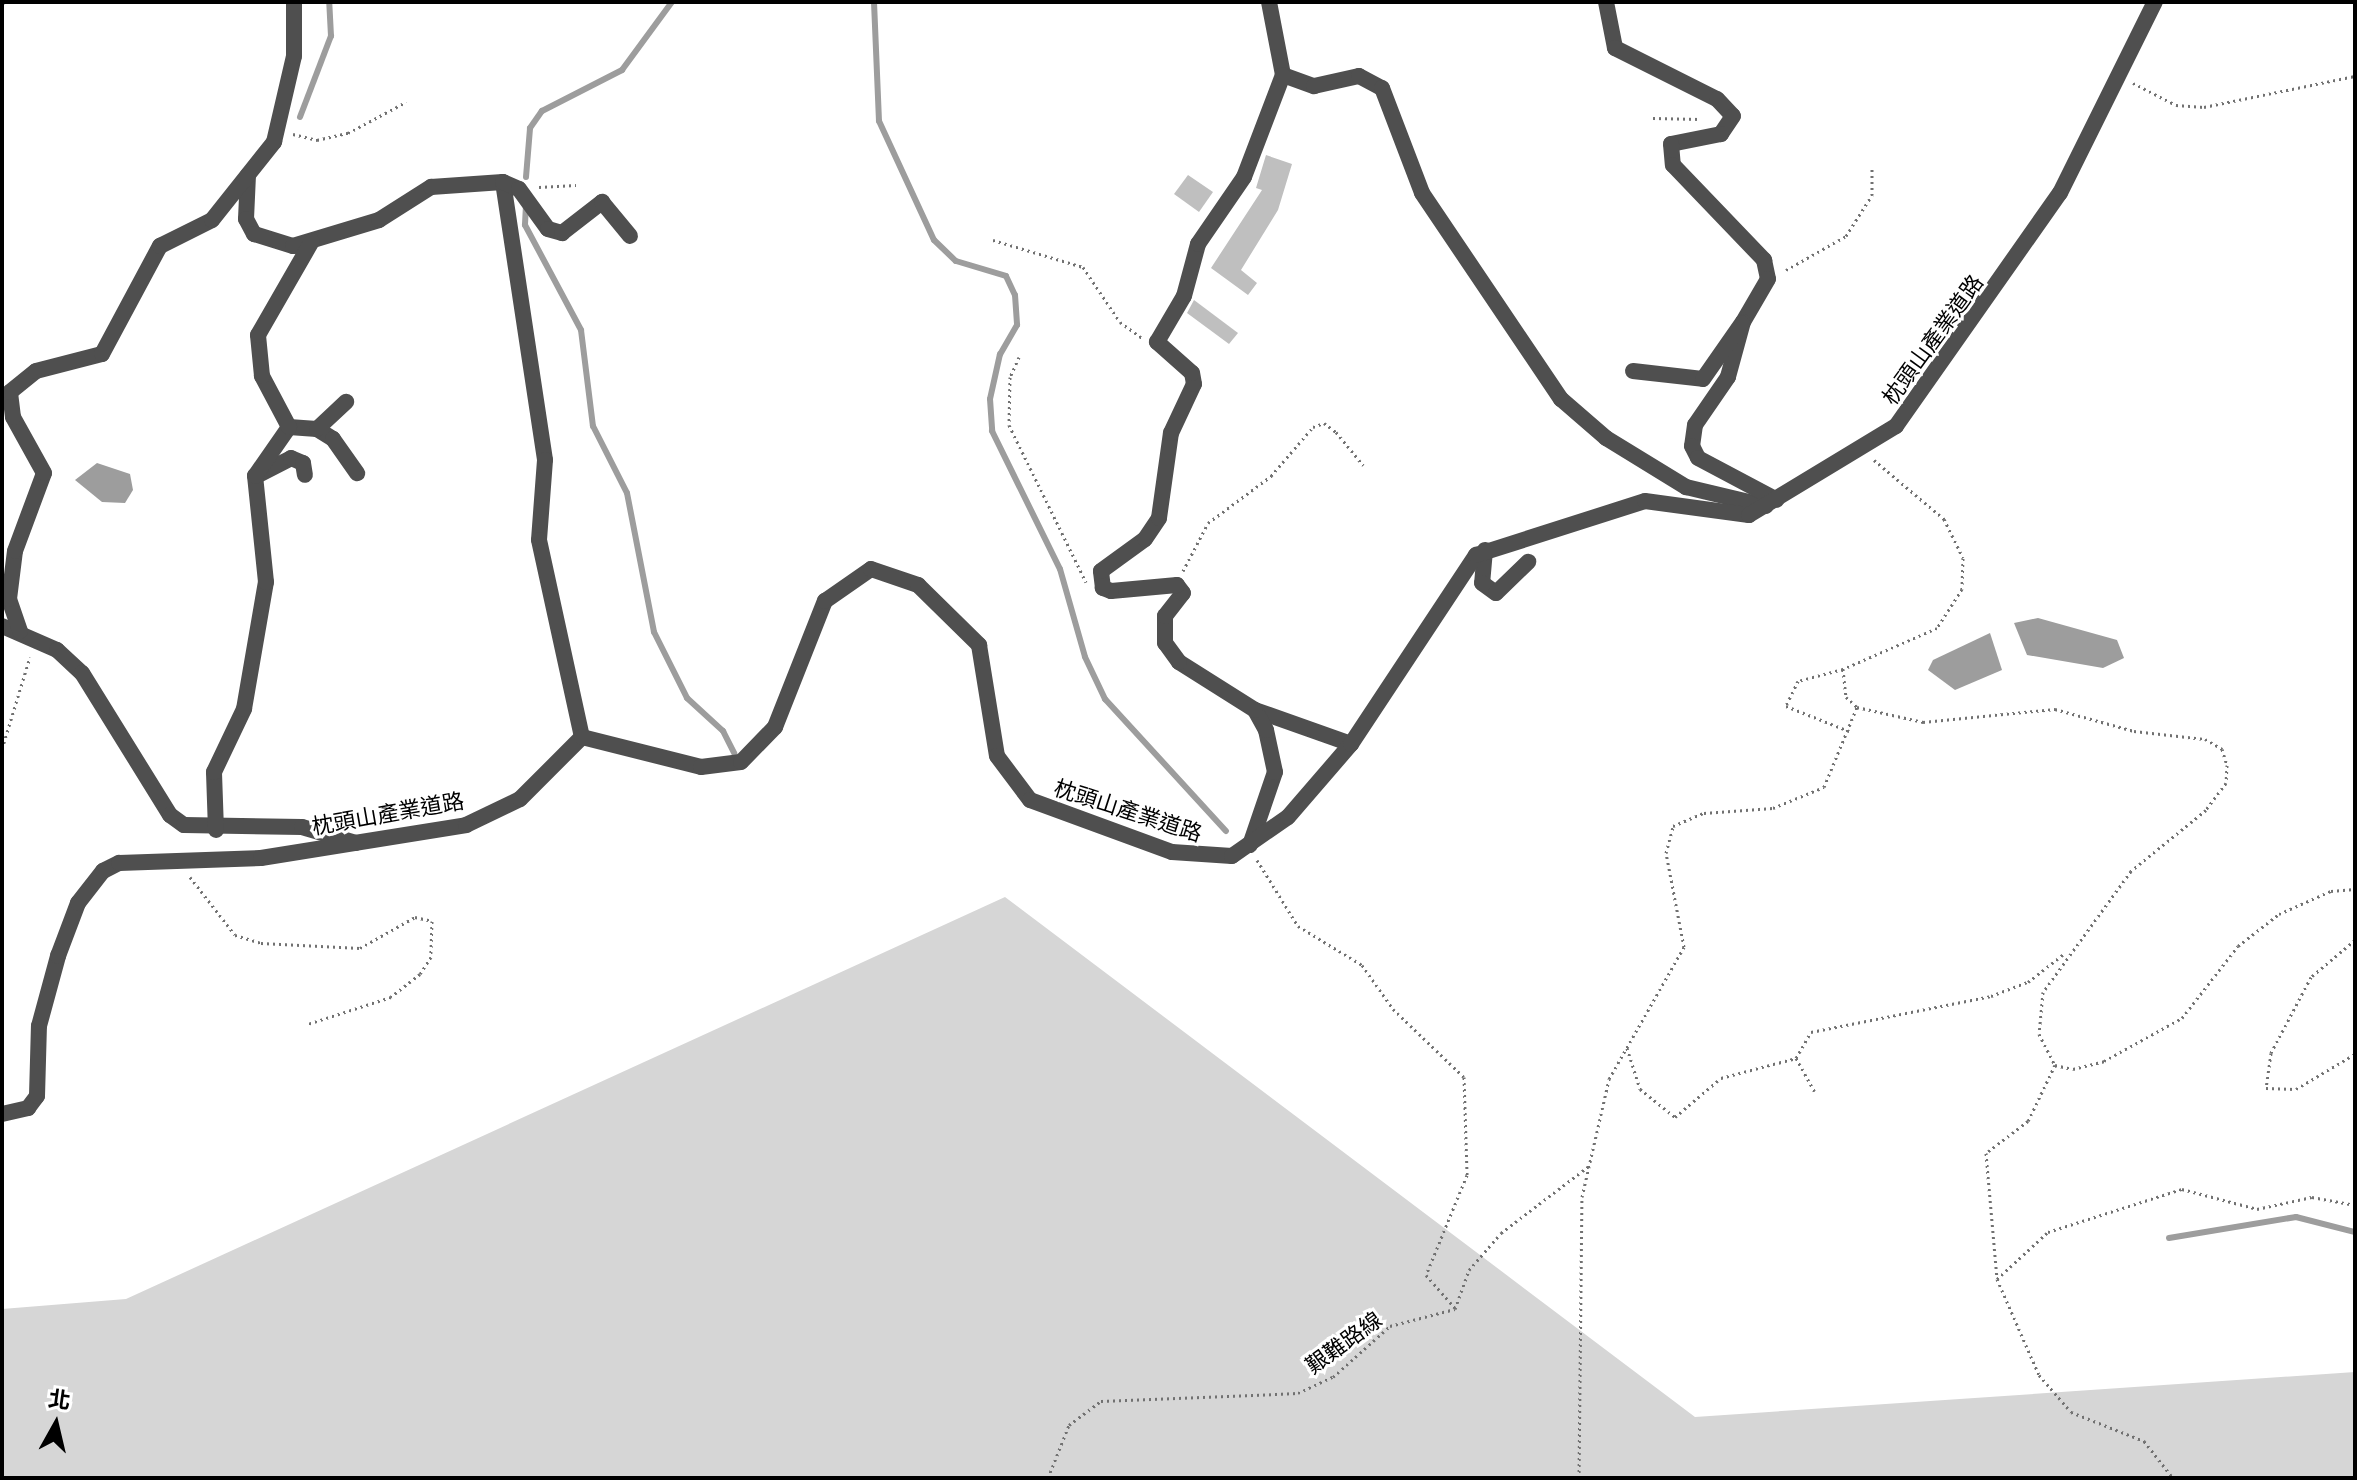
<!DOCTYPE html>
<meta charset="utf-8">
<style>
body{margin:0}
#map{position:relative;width:2357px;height:1480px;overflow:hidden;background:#fff;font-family:Helvetica,"Noto Sans TC",sans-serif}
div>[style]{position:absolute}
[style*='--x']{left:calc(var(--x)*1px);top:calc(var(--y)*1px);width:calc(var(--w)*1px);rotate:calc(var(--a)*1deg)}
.green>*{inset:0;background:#d6d6d6}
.water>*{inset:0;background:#9d9d9d}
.stream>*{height:6px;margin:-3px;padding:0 3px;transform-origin:3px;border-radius:3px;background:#9d9d9d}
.building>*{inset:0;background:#bfbfbf}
.path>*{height:3px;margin-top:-1.5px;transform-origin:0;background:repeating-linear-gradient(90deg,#717171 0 2px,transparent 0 6px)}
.minor>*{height:16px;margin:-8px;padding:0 8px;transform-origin:8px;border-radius:8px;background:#4f4f4f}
span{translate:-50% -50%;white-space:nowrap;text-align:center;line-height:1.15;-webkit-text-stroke:6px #fff;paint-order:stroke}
.street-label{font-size:22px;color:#000}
.frame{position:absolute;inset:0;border:4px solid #000;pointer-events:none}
.north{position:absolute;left:16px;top:1384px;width:80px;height:80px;-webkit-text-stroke:6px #fff;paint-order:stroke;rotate:8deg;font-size:22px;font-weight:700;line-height:32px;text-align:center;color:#000}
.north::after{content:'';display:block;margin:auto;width:28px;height:36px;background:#000;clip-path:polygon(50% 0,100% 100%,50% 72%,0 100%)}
</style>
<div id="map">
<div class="green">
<i style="clip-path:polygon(1005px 897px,1695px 1417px,2355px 1372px,2355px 1478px,2px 1478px,2px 1309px,126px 1299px)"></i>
</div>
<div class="water">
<i style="clip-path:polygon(97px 463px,130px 474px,133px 490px,125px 503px,102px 502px,75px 480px)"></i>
<i style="clip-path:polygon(2038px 618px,2117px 640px,2124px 658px,2103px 668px,2027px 655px,2014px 623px)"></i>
<i style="clip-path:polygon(1990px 633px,2002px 670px,1955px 690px,1928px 670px,1933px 660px)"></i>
</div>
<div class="stream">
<i style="--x:874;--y:2;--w:119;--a:87.6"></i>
<i style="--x:879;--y:121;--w:131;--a:65.2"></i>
<i style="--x:934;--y:240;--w:30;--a:44"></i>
<i style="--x:956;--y:261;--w:52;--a:16.7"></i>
<i style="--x:1006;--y:276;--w:21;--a:65"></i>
<i style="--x:1015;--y:295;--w:30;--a:86"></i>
<i style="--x:1017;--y:325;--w:34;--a:120"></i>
<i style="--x:1000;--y:354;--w:46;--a:102.5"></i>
<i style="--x:990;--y:399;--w:32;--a:86"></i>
<i style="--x:992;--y:431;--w:154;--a:63.8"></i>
<i style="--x:1060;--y:569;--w:91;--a:74.1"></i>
<i style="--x:1085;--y:657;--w:47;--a:64.5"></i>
<i style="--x:1105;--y:699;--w:179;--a:47.5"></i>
<i style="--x:300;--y:117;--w:87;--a:-69.1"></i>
<i style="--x:331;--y:36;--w:34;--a:-93"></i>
<i style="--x:526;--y:177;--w:49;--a:-85.3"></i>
<i style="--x:530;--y:128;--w:21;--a:-55"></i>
<i style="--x:542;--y:111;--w:90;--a:-27.1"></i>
<i style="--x:622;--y:70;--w:84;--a:-53.7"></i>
<i style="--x:526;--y:205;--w:20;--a:93"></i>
<i style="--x:525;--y:225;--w:119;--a:61.9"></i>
<i style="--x:581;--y:330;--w:97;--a:82.9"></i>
<i style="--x:593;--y:426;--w:75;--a:63.1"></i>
<i style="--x:627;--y:493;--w:142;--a:79"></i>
<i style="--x:654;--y:632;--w:74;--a:63.4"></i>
<i style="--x:687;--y:698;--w:49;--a:42.5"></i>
<i style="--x:723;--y:731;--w:25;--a:63"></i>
<i style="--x:2169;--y:1238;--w:129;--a:-9.4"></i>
<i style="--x:2296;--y:1217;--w:61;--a:14.3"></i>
</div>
<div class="building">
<i style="clip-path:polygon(1266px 155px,1292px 164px,1278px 210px,1241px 270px,1257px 283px,1248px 295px,1211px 268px,1262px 190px,1256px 188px)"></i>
<i style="clip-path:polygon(1188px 175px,1213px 192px,1199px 212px,1174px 194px)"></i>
<i style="clip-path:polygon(1194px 300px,1238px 333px,1229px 344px,1187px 313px)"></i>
</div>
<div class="path">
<i style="--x:2;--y:16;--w:14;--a:-86"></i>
<i style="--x:2133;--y:83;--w:48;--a:27.1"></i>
<i style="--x:2176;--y:105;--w:28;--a:4"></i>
<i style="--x:2204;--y:107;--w:154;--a:-11.6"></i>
<i style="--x:1653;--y:118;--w:47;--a:1.2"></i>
<i style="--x:293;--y:134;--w:25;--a:14"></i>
<i style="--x:317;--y:140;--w:32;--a:-13"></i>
<i style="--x:348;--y:133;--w:66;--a:-28.1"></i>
<i style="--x:539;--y:187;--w:37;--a:-3"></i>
<i style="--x:993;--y:240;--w:94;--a:16.7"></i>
<i style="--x:1083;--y:267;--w:66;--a:56.1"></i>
<i style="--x:1120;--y:322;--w:27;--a:36"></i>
<i style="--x:1786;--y:270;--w:69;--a:-29.5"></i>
<i style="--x:1846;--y:236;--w:49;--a:-57.6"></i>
<i style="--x:1872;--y:195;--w:27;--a:-90"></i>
<i style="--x:1019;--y:357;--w:22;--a:114"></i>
<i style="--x:1010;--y:377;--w:48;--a:91.2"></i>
<i style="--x:1009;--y:425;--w:175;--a:63.9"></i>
<i style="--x:1874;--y:460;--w:92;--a:40.1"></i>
<i style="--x:1944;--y:519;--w:43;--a:64"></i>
<i style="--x:1963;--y:558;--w:31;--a:92"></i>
<i style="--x:1962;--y:589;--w:46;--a:122.7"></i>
<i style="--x:1937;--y:628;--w:103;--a:156.4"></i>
<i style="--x:1843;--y:669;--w:28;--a:84"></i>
<i style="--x:1846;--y:697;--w:15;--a:42"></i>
<i style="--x:1857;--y:707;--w:68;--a:12.8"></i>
<i style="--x:1923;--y:722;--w:133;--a:-5.6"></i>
<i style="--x:2055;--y:709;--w:82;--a:15.6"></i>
<i style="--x:2134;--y:731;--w:71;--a:6.4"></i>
<i style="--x:2205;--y:739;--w:20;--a:30"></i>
<i style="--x:2222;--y:749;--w:17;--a:73"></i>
<i style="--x:2227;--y:765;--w:18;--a:93"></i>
<i style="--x:2226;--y:783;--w:34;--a:127"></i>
<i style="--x:2206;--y:810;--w:97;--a:140.9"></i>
<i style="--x:2131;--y:871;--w:150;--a:126"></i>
<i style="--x:2043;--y:992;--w:42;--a:95.4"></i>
<i style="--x:2039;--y:1034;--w:35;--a:63"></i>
<i style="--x:2055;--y:1065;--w:18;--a:13"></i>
<i style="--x:2073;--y:1069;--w:32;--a:-14"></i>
<i style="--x:2104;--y:1061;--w:89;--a:-28.9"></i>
<i style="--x:2182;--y:1018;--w:91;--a:-52.1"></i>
<i style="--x:2238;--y:946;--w:52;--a:-38"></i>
<i style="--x:2279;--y:914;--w:57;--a:-23.9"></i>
<i style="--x:2331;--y:891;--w:24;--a:-5"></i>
<i style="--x:1183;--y:571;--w:54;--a:-62.5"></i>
<i style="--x:1208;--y:523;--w:79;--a:-36.7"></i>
<i style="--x:1271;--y:476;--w:65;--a:-49.4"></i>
<i style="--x:1313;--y:427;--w:12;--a:-20"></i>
<i style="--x:1324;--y:423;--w:15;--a:37"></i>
<i style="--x:1336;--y:432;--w:43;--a:50.7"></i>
<i style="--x:1843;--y:669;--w:47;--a:165.1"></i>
<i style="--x:1798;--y:681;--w:28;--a:116"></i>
<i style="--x:1786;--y:706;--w:68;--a:21.6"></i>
<i style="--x:2;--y:749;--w:96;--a:-73.1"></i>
<i style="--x:1257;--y:860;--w:78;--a:58.2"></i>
<i style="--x:1298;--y:926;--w:75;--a:31.4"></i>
<i style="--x:1362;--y:965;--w:54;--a:54.8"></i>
<i style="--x:1393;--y:1009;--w:98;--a:43.8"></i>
<i style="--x:1464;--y:1077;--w:98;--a:88.2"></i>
<i style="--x:1467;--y:1175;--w:108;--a:112.3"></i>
<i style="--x:1426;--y:1275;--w:44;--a:48.7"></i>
<i style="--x:190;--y:877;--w:73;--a:52.2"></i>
<i style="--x:235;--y:935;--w:27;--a:17"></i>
<i style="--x:261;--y:943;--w:99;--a:2.9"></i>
<i style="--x:360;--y:948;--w:63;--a:-29.4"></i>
<i style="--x:415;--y:917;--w:17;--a:13"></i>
<i style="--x:432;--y:921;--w:36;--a:92"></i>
<i style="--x:431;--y:957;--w:20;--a:123"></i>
<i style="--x:420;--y:974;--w:37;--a:142"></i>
<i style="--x:391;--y:997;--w:87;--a:162"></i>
<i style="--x:2355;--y:940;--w:57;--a:139.9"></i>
<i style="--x:2311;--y:977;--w:86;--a:117.8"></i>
<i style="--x:2271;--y:1053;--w:35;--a:98"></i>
<i style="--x:2266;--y:1088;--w:30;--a:2"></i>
<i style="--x:2296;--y:1089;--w:69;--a:-30.7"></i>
<i style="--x:1627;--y:1048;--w:43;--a:72.4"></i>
<i style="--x:1640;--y:1089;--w:45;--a:38.7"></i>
<i style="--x:1675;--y:1117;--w:60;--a:-40.3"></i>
<i style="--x:1721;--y:1078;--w:78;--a:-14.9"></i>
<i style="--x:1796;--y:1058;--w:30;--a:-60"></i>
<i style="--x:1811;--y:1032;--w:184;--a:-11.3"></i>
<i style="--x:1991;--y:996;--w:40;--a:-21"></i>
<i style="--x:2028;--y:982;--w:47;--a:-38.1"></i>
<i style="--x:1796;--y:1058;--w:38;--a:61"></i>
<i style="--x:2055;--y:1065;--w:62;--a:115.7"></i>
<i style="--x:2028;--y:1121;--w:53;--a:142.7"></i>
<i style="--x:1986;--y:1153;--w:126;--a:85"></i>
<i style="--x:1997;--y:1279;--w:105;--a:66.4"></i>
<i style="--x:2039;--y:1375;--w:49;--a:49.1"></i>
<i style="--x:2071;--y:1412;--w:79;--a:21.7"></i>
<i style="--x:2144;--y:1441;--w:47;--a:51.9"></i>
<i style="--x:1997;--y:1279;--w:69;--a:-42.7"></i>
<i style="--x:2048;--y:1232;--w:141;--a:-17.8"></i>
<i style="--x:2182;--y:1189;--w:78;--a:14.9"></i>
<i style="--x:2257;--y:1209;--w:56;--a:-12.3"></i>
<i style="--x:2312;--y:1197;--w:44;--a:10.5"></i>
<i style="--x:1048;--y:1478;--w:57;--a:-68.4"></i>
<i style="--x:1069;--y:1425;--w:40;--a:-37"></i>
<i style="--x:1101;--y:1401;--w:197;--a:-2.3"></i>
<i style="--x:1298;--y:1393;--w:38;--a:-25"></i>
<i style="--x:1333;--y:1377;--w:76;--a:-41.8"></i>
<i style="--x:1390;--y:1326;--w:67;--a:-14.7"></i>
<i style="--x:1455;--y:1309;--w:41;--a:-70.3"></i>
<i style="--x:1469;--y:1270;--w:49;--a:-49.1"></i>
<i style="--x:1501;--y:1233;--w:111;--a:-37.3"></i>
<i style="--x:1579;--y:1478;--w:281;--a:-89.4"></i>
<i style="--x:1582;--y:1197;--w:121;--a:-77.1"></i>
<i style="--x:1609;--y:1079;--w:152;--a:-60.4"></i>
<i style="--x:1684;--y:947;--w:96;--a:-100.8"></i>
<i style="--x:1666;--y:853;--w:28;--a:-75"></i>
<i style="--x:1673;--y:826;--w:34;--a:-23"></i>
<i style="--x:1704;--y:813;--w:69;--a:-4.1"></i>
<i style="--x:1773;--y:808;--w:55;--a:-22.4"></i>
<i style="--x:1824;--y:787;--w:87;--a:-67.6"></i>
</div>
<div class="minor">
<i style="--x:1269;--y:2;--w:74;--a:79.1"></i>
<i style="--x:1283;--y:75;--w:33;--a:20"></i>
<i style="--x:1314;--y:86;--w:46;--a:-12.5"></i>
<i style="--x:1359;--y:76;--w:26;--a:28"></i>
<i style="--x:1382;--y:88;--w:112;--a:69.1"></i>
<i style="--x:1422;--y:193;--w:249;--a:56"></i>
<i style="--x:1561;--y:399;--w:60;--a:40.9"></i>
<i style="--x:1606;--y:438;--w:94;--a:31.5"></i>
<i style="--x:1686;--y:487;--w:82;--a:13.4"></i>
<i style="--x:1606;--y:2;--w:47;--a:78.9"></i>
<i style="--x:1615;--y:48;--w:114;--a:26.6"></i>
<i style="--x:1717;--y:99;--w:23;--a:47"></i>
<i style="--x:1733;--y:116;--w:22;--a:124"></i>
<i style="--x:1721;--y:134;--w:51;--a:168.7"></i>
<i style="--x:1671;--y:144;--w:21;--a:85"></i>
<i style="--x:1673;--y:165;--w:132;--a:46.2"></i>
<i style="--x:1764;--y:260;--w:19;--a:78"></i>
<i style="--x:1768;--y:279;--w:50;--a:120.2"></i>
<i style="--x:1743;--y:322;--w:57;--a:105.3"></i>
<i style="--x:1728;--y:377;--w:58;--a:124.5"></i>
<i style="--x:1695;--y:425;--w:21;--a:98"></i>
<i style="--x:1692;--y:446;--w:13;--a:63"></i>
<i style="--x:1698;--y:458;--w:89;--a:28"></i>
<i style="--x:248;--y:175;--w:44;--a:92.6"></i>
<i style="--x:246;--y:219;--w:17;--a:62"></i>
<i style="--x:254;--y:234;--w:41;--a:17.1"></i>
<i style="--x:293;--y:246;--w:90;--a:-16.8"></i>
<i style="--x:379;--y:220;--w:62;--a:-32.4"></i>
<i style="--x:431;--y:187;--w:72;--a:-4"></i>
<i style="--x:503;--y:182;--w:281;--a:81.4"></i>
<i style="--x:545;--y:460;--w:80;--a:94.3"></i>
<i style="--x:539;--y:540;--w:202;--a:77.7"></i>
<i style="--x:503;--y:182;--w:17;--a:24"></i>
<i style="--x:519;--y:189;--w:49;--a:54.1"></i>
<i style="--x:548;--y:229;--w:15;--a:16"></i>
<i style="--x:562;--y:233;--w:51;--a:-37.8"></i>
<i style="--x:602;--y:202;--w:44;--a:50.5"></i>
<i style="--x:1633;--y:371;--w:70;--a:6.5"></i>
<i style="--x:1703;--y:379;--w:68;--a:-55.1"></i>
<i style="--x:289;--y:427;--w:28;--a:4"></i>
<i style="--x:317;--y:429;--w:19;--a:32"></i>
<i style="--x:333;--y:439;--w:42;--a:54.8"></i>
<i style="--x:317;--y:429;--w:40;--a:-43"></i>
<i style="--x:260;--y:474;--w:35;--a:-27"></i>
<i style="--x:291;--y:458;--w:13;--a:23"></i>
<i style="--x:303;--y:463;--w:12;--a:81"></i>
<i style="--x:1485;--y:550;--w:33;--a:95"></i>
<i style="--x:1482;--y:583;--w:17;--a:36"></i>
<i style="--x:1496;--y:593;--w:45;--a:-44.1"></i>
<i style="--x:2;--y:626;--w:60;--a:23.6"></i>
<i style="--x:57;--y:650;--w:34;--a:43"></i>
<i style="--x:82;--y:673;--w:167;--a:58.2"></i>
<i style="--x:170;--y:815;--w:17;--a:36"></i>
<i style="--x:184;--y:825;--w:118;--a:1"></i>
<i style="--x:302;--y:827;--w:56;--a:16.5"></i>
<i style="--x:20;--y:631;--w:34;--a:-109"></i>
<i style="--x:9;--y:599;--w:48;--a:-82.9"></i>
<i style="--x:15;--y:551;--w:83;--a:-69.6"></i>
<i style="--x:44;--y:473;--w:64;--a:-119"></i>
<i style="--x:13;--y:417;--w:25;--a:-97"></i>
<i style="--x:10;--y:392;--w:33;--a:-39"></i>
<i style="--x:36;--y:371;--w:68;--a:-14.4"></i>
<i style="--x:102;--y:354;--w:123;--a:-61.8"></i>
<i style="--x:160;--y:246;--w:58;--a:-26.6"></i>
<i style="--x:212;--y:220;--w:100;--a:-51.5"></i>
<i style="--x:274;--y:142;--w:88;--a:-76.9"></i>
<i style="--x:294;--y:56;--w:54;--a:-90"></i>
<i style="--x:1255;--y:710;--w:102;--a:19.5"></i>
<i style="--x:216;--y:830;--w:58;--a:-92"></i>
<i style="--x:214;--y:772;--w:70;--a:-64.5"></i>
<i style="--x:244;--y:709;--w:129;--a:-80.2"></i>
<i style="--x:266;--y:582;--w:107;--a:-95.9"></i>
<i style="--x:255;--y:476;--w:60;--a:-55.2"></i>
<i style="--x:289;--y:427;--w:58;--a:-117.9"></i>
<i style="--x:262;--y:376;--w:41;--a:-95.6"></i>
<i style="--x:258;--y:335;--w:108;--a:-60.1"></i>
<i style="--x:1250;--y:845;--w:77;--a:-71.1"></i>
<i style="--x:1275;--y:772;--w:43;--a:-102.1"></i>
<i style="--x:1266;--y:730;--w:23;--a:-119"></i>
<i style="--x:1255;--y:710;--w:90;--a:-147.7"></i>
<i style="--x:1179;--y:662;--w:24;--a:-126"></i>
<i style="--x:1165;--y:643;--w:27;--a:-90"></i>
<i style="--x:1165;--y:616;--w:29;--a:-52"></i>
<i style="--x:1183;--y:593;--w:10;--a:-127"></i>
<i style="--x:1177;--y:585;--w:66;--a:174.8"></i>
<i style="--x:1111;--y:591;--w:9;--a:-159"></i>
<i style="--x:1103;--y:588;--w:17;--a:-97"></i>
<i style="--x:1101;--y:571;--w:54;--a:-36"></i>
<i style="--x:1145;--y:539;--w:25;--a:-56"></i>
<i style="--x:1159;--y:518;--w:86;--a:-82"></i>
<i style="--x:1171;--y:433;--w:54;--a:-64.9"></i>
<i style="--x:1194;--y:384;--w:11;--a:-100"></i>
<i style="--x:1192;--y:373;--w:47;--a:-138.5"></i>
<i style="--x:1157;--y:342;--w:53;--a:-59.6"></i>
<i style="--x:1184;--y:296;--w:54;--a:-74.9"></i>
<i style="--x:1198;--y:244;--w:81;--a:-55.5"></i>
<i style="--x:1244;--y:177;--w:109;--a:-69.1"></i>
<i style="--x:2;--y:1114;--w:27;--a:-13"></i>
<i style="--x:28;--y:1108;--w:15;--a:-53"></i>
<i style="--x:37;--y:1096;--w:70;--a:-88.4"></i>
<i style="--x:39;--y:1026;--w:73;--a:-74.8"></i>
<i style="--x:58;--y:956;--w:57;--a:-69.3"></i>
<i style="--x:78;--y:903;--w:41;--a:-52"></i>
<i style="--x:103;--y:871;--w:18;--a:-27"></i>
<i style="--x:119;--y:863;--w:142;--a:-2"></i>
<i style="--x:261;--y:858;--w:208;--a:-9.1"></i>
<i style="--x:466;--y:825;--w:60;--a:-25.7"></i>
<i style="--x:520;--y:799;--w:88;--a:-45"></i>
<i style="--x:582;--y:737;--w:123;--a:14.1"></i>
<i style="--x:701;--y:767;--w:40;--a:-7.1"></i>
<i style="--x:741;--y:762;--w:49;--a:-45.8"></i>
<i style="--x:775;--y:727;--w:136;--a:-68.4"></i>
<i style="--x:825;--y:601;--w:56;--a:-34.8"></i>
<i style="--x:871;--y:569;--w:50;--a:18.8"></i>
<i style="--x:918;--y:585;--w:86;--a:44.5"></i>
<i style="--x:979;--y:645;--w:112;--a:80.8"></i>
<i style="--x:997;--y:756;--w:55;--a:53.1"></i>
<i style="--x:1030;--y:800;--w:151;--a:20.1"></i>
<i style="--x:1172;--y:852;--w:60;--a:3.8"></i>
<i style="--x:1232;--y:856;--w:68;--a:-34.9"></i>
<i style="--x:1288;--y:817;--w:96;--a:-49.2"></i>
<i style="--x:1351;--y:744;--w:227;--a:-56.5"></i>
<i style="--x:1476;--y:555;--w:177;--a:-17.7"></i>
<i style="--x:1645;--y:501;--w:105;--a:7.7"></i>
<i style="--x:1749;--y:515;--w:172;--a:-31.2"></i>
<i style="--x:1896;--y:426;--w:285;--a:-54.9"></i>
<i style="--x:2060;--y:193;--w:213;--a:-63.6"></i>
</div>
<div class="street-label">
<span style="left:1933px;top:340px;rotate:-54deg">枕頭山產業道路</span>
<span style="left:1128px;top:811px;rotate:18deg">枕頭山產業道路</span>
<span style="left:388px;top:814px;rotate:-10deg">枕頭山產業道路</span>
<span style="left:1344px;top:1343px;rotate:-36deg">艱難路線</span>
</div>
<div class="frame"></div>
<div class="north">北</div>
</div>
